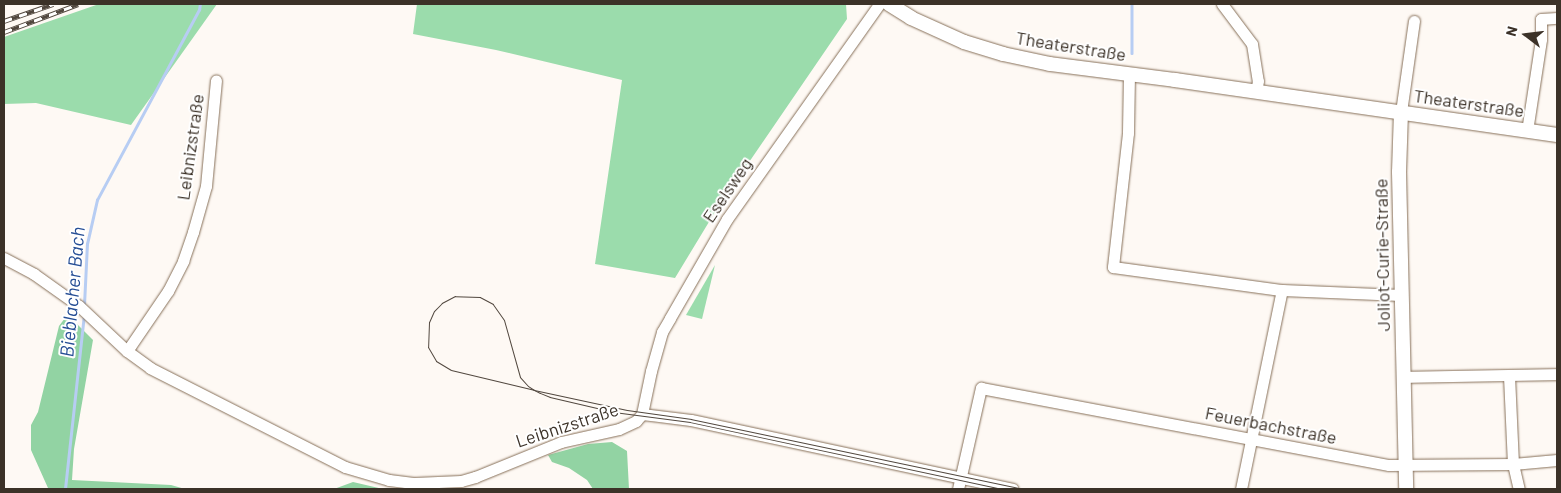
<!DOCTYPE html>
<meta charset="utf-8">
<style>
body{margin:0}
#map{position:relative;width:1561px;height:493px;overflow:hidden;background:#fef9f4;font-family:Barlow,sans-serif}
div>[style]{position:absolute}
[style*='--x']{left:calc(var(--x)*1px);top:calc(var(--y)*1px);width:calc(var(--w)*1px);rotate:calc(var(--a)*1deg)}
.green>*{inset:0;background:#9bdcac}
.forest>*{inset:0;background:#92d3a3}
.stream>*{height:2.5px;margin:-1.25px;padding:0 1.25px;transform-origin:1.25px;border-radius:1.25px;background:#b7cdf3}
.roads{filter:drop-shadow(0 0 1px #877059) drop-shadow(0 0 1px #877059)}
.minor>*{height:11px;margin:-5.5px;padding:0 5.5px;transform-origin:5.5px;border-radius:5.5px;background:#fff}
.major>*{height:14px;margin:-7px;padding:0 7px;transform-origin:7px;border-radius:7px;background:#fff}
.tram>*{height:1px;margin:-0.5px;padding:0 0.5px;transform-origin:0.5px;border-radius:0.5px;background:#52483f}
.rail>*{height:4.5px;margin-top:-2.25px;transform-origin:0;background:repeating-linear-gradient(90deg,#fff 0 8px,#52483f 0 16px);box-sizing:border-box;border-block:1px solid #52483f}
span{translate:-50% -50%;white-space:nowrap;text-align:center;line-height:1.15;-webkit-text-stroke:4px #fff;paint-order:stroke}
.street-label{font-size:18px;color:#3c3228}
.water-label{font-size:19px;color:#264e95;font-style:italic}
.frame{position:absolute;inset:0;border:5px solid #3c3228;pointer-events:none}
.north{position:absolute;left:1501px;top:10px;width:50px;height:50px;-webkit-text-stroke:4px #fff;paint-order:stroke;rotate:285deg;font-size:14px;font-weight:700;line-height:20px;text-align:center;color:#3c3228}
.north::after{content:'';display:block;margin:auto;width:18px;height:22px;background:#3c3228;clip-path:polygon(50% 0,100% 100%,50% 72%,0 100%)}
</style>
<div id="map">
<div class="green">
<i style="clip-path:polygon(99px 4px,217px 4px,131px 125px,36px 103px,4px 104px,4px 37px)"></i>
<i style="clip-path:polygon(417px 4px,846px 4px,847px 19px,715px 212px,675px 278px,595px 264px,622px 80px,496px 50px,413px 34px)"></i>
<i style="clip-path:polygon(715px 265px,702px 319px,686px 315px)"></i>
</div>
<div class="forest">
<i style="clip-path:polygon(65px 318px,76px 323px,93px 340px,74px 449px,72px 480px,171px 485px,185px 489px,45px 489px,48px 488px,31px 450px,31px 425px,38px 412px,59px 326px)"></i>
<i style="clip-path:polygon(612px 442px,627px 451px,629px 489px,593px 489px,587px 480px,569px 468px,552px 462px,548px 455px,588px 444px)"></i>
<i style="clip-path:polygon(353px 482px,383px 489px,334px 489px)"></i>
</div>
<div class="stream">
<i style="--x:1132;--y:4;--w:49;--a:90"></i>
<i style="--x:84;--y:305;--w:61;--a:-87.2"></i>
<i style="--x:87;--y:244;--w:45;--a:-77.2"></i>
<i style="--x:97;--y:200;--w:216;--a:-61.8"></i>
<i style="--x:199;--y:10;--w:6;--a:-81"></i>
<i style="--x:65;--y:489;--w:175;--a:-83.8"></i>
</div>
<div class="roads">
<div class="minor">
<i style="--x:1222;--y:4;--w:50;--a:53.1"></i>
<i style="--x:1252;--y:44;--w:37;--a:81"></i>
<i style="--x:1258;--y:81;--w:10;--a:101"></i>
<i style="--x:1129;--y:74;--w:59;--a:91"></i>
<i style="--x:1128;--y:133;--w:135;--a:96.4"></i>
<i style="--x:1113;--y:267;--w:171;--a:7.8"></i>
<i style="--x:1282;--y:290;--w:119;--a:2.4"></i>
<i style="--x:1401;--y:112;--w:92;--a:-81.9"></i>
<i style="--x:1527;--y:131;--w:93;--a:-81.3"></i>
<i style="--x:1541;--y:39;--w:20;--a:-90"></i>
<i style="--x:1541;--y:19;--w:16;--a:-4"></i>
<i style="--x:4;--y:258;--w:34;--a:28"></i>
<i style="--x:34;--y:274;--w:55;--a:35.4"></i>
<i style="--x:79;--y:306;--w:66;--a:43.2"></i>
<i style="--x:127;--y:351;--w:29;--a:36"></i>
<i style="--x:150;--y:368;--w:219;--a:26.9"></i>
<i style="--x:345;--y:467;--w:46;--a:16.5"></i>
<i style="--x:389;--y:480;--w:26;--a:7"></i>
<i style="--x:415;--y:483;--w:46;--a:-2.5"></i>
<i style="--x:461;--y:481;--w:15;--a:-16"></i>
<i style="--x:475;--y:477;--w:93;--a:-22.1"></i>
<i style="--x:561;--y:442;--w:59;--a:-12.6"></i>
<i style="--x:619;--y:429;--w:19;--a:-25"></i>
<i style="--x:636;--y:421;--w:9;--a:-49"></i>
<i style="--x:642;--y:414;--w:49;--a:7"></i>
<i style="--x:691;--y:420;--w:329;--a:12.1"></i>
<i style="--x:127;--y:351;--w:73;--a:-55.7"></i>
<i style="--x:168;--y:291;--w:34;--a:-63"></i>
<i style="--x:183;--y:261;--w:31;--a:-71"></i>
<i style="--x:193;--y:232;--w:48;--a:-74.2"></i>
<i style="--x:206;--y:186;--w:106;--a:-84.6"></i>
<i style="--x:1509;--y:376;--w:88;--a:87.4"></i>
<i style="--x:1513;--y:464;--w:26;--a:77"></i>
<i style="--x:1403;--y:377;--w:154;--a:-1.1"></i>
<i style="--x:642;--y:414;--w:44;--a:-78.2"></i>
<i style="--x:651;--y:371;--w:41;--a:-74.2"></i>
<i style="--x:662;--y:332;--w:16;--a:-60"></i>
<i style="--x:670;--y:318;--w:114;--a:-60.1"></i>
<i style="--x:727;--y:219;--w:263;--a:-54.7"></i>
<i style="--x:958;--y:489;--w:104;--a:-77.2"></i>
<i style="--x:981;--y:388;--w:415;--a:10.7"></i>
<i style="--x:1389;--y:465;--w:124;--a:-0.5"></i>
<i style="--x:1513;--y:464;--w:44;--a:-5.2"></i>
<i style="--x:1241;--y:489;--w:203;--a:-78.4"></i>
</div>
<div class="major">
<i style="--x:889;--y:4;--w:26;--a:32"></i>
<i style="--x:911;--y:18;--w:58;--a:24.4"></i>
<i style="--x:964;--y:42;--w:41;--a:17.1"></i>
<i style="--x:1003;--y:54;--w:48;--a:12"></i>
<i style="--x:1050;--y:64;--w:126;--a:7.3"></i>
<i style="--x:1175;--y:80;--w:386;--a:8.2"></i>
<i style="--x:1401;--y:112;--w:60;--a:91.9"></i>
<i style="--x:1399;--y:172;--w:317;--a:88.7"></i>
</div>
</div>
<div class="tram">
<i style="--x:1002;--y:489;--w:319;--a:-167.9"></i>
<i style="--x:690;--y:422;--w:77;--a:-172.5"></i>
<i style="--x:614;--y:412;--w:66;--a:-166.8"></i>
<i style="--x:550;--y:397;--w:11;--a:-158"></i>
<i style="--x:540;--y:393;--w:7;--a:-153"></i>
<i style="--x:534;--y:390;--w:7;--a:-146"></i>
<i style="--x:528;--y:386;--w:12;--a:-132"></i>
<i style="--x:520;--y:377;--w:59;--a:-105.7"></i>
<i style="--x:504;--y:320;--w:19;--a:-125"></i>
<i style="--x:493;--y:304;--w:15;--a:-152"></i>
<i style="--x:480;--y:297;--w:25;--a:-178"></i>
<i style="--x:455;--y:296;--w:15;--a:152"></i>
<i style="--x:442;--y:303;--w:11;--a:135"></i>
<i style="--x:434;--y:311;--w:12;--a:114"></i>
<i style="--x:429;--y:322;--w:25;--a:92"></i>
<i style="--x:428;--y:347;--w:16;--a:60"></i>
<i style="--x:436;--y:361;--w:17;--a:31"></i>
<i style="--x:451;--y:370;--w:85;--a:13.5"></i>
<i style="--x:534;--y:390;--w:95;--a:12.1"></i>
<i style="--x:627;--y:410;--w:65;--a:8"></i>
<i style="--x:691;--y:419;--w:338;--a:11.9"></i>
</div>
<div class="rail">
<i style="--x:4;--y:21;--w:52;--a:-19.1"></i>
<i style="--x:4;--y:32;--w:79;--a:-20.7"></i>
</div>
<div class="street-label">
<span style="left:1071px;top:46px;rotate:9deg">Theaterstraße</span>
<span style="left:1469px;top:103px;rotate:8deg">Theaterstraße</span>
<span style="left:190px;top:147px;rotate:-82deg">Leibnizstraße</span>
<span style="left:727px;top:190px;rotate:-56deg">Eselsweg</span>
<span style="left:1382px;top:255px;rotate:-91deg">Joliot-Curie-Straße</span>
<span style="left:567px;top:425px;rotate:-18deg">Leibnizstraße</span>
<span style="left:1271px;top:425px;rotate:11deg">Feuerbachstraße</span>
</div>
<div class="water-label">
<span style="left:72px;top:292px;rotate:-85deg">Bieblacher Bach</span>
</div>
<div class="frame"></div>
<div class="north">N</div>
</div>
